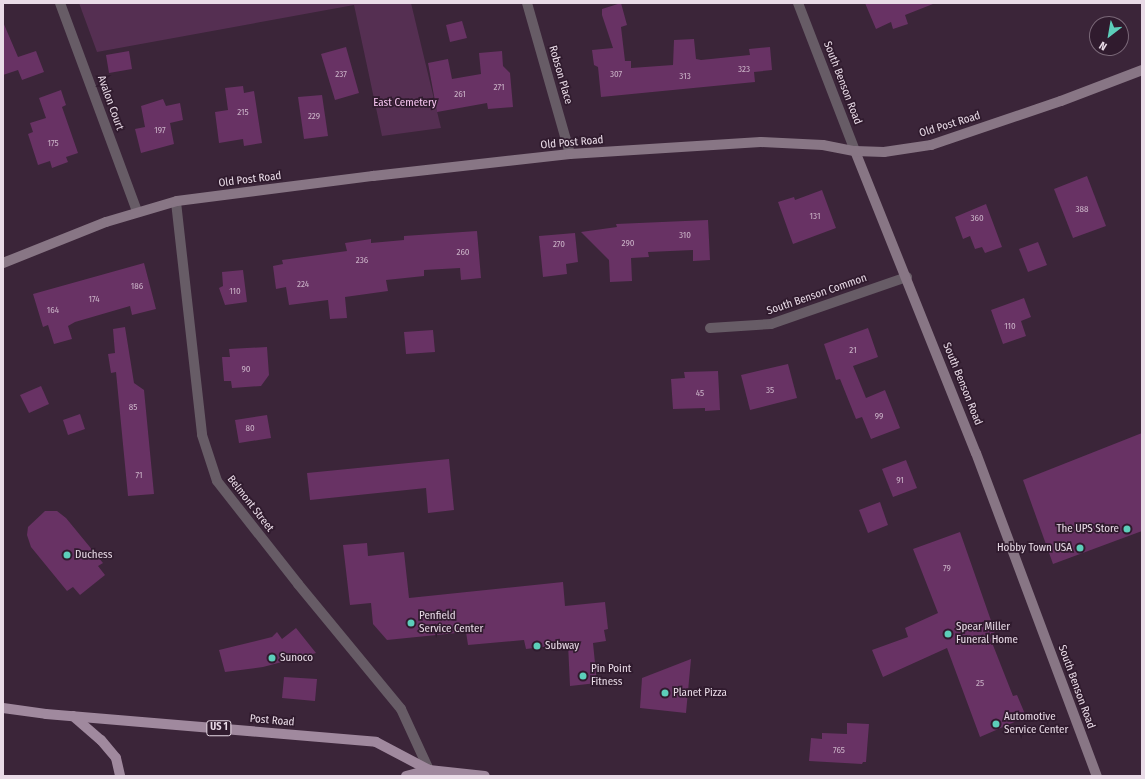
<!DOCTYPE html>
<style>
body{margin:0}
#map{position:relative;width:1145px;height:779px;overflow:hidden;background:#3b2539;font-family:"Fira Sans Condensed",sans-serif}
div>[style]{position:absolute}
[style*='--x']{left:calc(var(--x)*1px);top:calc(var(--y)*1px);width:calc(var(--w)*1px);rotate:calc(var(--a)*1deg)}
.green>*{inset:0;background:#552f52}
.building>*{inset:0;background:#683264}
.street>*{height:10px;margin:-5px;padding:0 5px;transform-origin:5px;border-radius:5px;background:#675c66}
.secondary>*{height:10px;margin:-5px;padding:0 5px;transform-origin:5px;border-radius:5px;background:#887685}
.primary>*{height:10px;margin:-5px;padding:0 5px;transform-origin:5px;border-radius:5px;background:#a0899e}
.dots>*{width:11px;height:11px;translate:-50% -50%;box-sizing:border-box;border:2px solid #301b2e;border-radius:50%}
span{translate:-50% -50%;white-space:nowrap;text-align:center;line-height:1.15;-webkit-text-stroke:3.5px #301b2e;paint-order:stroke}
.number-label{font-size:9px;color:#c9b1c6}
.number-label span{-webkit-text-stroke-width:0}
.shield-label span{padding:1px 3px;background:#301b2e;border:1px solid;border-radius:3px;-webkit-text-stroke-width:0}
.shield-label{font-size:10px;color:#e9dbe7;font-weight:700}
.street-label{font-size:11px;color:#e9dbe7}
.park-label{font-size:11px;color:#f7c5f1}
.poi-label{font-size:11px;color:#e9dbe7}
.right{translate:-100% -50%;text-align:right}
.left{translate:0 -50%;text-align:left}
.frame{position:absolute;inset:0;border:4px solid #e9dbe7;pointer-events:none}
.north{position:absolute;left:1089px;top:16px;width:40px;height:40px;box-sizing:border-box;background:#301b2e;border:1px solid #7a6878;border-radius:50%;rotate:211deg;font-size:11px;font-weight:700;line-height:16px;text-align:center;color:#e9dbe7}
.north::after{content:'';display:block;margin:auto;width:14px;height:18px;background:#5cceba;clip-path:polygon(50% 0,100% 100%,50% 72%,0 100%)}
</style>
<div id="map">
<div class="green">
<i style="clip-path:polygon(79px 3px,411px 3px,441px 128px,382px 136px,354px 5px,97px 52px)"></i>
</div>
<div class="building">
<i style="clip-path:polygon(621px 3px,627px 25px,621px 27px,625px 61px,631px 61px,631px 68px,673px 65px,674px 40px,694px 39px,696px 59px,701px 60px,750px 55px,749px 49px,770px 47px,772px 70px,754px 72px,755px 82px,601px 97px,598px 67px,594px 65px,592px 50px,613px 48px,602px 15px,602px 9px)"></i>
<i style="clip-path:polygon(865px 3px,933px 3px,933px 4px,905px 15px,908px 24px,893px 29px,891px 22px,876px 29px)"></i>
<i style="clip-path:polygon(462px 21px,467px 38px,450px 42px,446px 25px)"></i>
<i style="clip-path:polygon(3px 22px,18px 57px,36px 51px,44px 72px,22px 80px,18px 70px,3px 75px)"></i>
<i style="clip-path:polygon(346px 47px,359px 93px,335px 100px,321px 54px)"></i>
<i style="clip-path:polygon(129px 51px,132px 69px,109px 73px,106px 55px)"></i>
<i style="clip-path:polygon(502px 51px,503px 66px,510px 73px,513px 107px,488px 109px,487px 103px,437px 112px,428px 63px,448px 59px,452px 79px,481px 74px,479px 53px)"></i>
<i style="clip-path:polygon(243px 86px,244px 93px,254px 91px,262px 143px,244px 146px,243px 139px,219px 143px,215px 112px,228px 110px,225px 88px)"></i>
<i style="clip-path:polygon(61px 90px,66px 105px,62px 107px,78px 153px,66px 157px,68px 162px,52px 168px,50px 161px,38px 165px,28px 134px,33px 132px,30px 123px,46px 118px,39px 98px)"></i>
<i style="clip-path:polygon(322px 95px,328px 136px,304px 139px,298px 97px)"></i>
<i style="clip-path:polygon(163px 99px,166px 106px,180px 103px,183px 120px,170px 123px,174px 144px,141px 153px,135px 129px,145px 127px,141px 106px)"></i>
<i style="clip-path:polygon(1087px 176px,1106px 226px,1073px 238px,1054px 189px)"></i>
<i style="clip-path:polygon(822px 190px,836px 228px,793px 244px,778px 202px,794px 197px,795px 200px)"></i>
<i style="clip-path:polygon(986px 204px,1002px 247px,985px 253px,982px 247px,975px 249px,970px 236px,963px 239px,955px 217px)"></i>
<i style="clip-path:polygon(708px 220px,710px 260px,693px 261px,693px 250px,648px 252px,649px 257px,631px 258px,632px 281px,610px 282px,609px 260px,581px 232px,617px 227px,616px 224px)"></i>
<i style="clip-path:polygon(477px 231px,481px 278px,461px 280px,460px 268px,424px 270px,424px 276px,386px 280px,388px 291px,345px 297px,347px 318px,330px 319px,328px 300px,289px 305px,286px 287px,276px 289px,273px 266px,283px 264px,282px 260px,347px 251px,345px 243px,371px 239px,371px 243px,404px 240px,404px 236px)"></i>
<i style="clip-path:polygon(575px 233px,578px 262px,566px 264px,567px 274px,543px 277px,539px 236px)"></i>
<i style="clip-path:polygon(1038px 242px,1047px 265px,1028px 272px,1019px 249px)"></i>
<i style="clip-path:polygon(144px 263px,156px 309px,132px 315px,130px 306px,75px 322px,68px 326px,72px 339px,54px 344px,48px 325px,43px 327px,33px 294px)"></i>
<i style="clip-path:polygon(243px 270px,247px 302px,225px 305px,219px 288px,223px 286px,222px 272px)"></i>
<i style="clip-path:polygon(1024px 298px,1031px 317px,1021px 321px,1026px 336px,1003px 344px,991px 310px)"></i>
<i style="clip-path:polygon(125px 327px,134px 383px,144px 390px,154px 494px,128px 496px,116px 372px,111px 373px,108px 354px,115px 353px,113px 329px)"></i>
<i style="clip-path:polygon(868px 328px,878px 357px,853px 366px,866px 398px,885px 390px,900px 428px,871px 439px,862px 417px,856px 419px,840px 379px,836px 380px,824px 344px)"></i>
<i style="clip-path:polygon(433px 330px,435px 352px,406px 354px,404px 332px)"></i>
<i style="clip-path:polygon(267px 347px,269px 375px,261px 386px,232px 388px,231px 381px,224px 381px,222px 357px,230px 357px,229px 349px)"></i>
<i style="clip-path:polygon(788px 364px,797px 398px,750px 410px,741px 375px)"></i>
<i style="clip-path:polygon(718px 371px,720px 410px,705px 411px,705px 408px,673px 409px,671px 379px,685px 378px,684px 372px)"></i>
<i style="clip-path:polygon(41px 386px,49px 404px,29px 413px,20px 395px)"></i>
<i style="clip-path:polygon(80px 414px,85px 429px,68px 435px,63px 420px)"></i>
<i style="clip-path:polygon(267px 415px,271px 438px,239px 443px,235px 420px)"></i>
<i style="clip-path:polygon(1142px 433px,1142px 531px,1053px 564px,1023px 480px)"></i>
<i style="clip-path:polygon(449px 459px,454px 510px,428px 513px,426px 488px,310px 500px,307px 473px)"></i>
<i style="clip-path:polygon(906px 460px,917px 488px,893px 497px,882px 469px)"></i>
<i style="clip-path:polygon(880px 502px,888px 525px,868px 533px,859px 510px)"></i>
<i style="clip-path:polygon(45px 511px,57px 511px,66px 518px,103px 563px,98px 566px,105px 575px,80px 595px,73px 587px,67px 591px,31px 547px,27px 535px,28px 527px)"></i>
<i style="clip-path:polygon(960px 532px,995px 632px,989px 635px,1013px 696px,1017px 695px,1025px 714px,1018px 717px,1019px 720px,980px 737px,947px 648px,883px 677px,872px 650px,908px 637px,905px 628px,938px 613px,913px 549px)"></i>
<i style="clip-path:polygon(367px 543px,368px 556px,404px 552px,409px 598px,563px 582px,565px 606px,605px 602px,608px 629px,604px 630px,606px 641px,593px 643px,597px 683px,570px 686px,568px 644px,526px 649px,524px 640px,468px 645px,466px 632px,387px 640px,373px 624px,371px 603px,350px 605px,343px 545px)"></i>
<i style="clip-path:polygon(296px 628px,316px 653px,263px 667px,225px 672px,219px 650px,272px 637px,277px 632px,282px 639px)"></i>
<i style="clip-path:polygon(691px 659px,686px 713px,640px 708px,642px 678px)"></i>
<i style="clip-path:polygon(284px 677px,317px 679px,315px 701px,282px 698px)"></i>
<i style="clip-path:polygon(847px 723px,869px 724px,866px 762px,863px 762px,862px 764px,809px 761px,811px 738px,822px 739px,822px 733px,847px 734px)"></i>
</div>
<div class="street">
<i style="--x:60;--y:3;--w:222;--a:69.7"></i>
<i style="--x:527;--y:3;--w:157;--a:74.1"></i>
<i style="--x:798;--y:3;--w:159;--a:68.9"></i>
<i style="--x:176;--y:202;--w:234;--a:83.6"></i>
<i style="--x:202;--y:435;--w:48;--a:71.9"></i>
<i style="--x:217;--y:481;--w:131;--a:51.8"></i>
<i style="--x:298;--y:584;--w:162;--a:50.5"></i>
<i style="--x:401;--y:709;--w:67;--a:65.3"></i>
<i style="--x:710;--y:328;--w:61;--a:-3.8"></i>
<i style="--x:771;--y:324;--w:144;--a:-19.1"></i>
</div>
<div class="secondary">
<i style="--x:855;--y:151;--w:325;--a:68.2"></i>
<i style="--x:976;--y:453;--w:345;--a:69.5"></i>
<i style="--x:3;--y:263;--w:111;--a:-21.7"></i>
<i style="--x:106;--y:222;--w:74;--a:-16.5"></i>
<i style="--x:177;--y:201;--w:198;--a:-7.3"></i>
<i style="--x:373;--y:176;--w:198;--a:-6.4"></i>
<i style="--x:570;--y:154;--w:191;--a:-3.6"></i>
<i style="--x:761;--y:142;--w:62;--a:2.8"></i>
<i style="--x:823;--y:145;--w:33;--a:11"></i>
<i style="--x:855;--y:151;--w:29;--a:2"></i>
<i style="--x:884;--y:152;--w:48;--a:-8.5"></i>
<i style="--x:931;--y:145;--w:137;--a:-18.7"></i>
<i style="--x:1061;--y:101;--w:87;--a:-20.9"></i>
</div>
<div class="primary">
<i style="--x:3;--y:708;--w:43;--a:7.9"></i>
<i style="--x:46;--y:714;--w:331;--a:4.8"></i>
<i style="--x:376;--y:742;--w:60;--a:27.8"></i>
<i style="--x:429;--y:770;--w:56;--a:6.1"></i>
<i style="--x:73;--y:716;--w:37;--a:41"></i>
<i style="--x:101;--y:740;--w:23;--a:50"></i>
<i style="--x:116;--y:758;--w:18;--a:77"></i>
<i style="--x:406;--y:776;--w:24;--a:-15"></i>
</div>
<div class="dots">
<i style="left:1127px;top:529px;background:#5cceba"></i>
<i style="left:1080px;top:548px;background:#5cceba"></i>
<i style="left:67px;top:555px;background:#5cceba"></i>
<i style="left:411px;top:623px;background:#5cceba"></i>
<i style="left:948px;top:634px;background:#5cceba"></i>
<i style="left:537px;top:646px;background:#5cceba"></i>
<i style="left:272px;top:658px;background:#5cceba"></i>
<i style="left:583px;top:676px;background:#5cceba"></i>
<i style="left:665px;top:693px;background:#5cceba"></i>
<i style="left:996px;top:724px;background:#5cceba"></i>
</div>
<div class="number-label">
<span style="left:744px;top:69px">323</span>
<span style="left:341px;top:74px">237</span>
<span style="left:616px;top:74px">307</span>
<span style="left:685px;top:76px">313</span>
<span style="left:499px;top:87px">271</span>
<span style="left:460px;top:94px">261</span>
<span style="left:243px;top:112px">215</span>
<span style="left:314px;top:116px">229</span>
<span style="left:160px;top:130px">197</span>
<span style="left:53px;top:143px">175</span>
<span style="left:1082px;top:209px">388</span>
<span style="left:815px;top:216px">131</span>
<span style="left:977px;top:218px">360</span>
<span style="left:685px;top:235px">310</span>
<span style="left:628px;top:243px">290</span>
<span style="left:559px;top:244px">270</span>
<span style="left:463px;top:252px">260</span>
<span style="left:362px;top:260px">236</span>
<span style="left:303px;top:284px">224</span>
<span style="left:137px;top:286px">186</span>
<span style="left:235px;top:291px">110</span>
<span style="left:94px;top:299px">174</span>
<span style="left:53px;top:310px">164</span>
<span style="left:1010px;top:326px">110</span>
<span style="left:853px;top:350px">21</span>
<span style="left:246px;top:369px">90</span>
<span style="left:770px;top:390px">35</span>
<span style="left:700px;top:393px">45</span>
<span style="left:133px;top:407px">85</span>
<span style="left:879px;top:416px">99</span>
<span style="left:250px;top:428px">80</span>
<span style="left:139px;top:475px">71</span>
<span style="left:900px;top:480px">91</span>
<span style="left:947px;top:568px">79</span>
<span style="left:980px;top:683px">25</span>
<span style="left:839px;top:750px">765</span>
</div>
<div class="shield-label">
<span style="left:219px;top:728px">US 1</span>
</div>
<div class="street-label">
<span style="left:560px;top:75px;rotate:74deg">Robson Place</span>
<span style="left:842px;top:83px;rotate:69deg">South Benson Road</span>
<span style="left:110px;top:103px;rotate:70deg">Avalon Court</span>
<span style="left:950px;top:125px;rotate:-17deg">Old Post Road</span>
<span style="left:572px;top:143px;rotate:-5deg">Old Post Road</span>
<span style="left:250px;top:180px;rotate:-7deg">Old Post Road</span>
<span style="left:817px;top:295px;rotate:-19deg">South Benson Common</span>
<span style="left:962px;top:384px;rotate:68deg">South Benson Road</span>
<span style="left:250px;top:504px;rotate:52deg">Belmont Street</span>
<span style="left:1076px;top:687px;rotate:70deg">South Benson Road</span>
<span style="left:272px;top:721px;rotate:5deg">Post Road</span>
</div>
<div class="park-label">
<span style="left:405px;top:103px">East Cemetery</span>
</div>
<div class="poi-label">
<span class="right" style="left:1119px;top:529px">The UPS Store</span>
<span class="right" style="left:1072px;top:548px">Hobby Town USA</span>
<span class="left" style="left:75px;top:555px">Duchess</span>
<span class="left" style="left:419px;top:623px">Penfield<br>Service Center</span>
<span class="left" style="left:956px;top:634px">Spear Miller<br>Funeral Home</span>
<span class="left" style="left:545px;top:646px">Subway</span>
<span class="left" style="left:280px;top:658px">Sunoco</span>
<span class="left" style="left:591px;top:676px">Pin Point<br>Fitness</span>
<span class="left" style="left:673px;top:693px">Planet Pizza</span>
<span class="left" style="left:1004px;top:724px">Automotive<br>Service Center</span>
</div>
<div class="frame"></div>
<div class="north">N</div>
</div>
